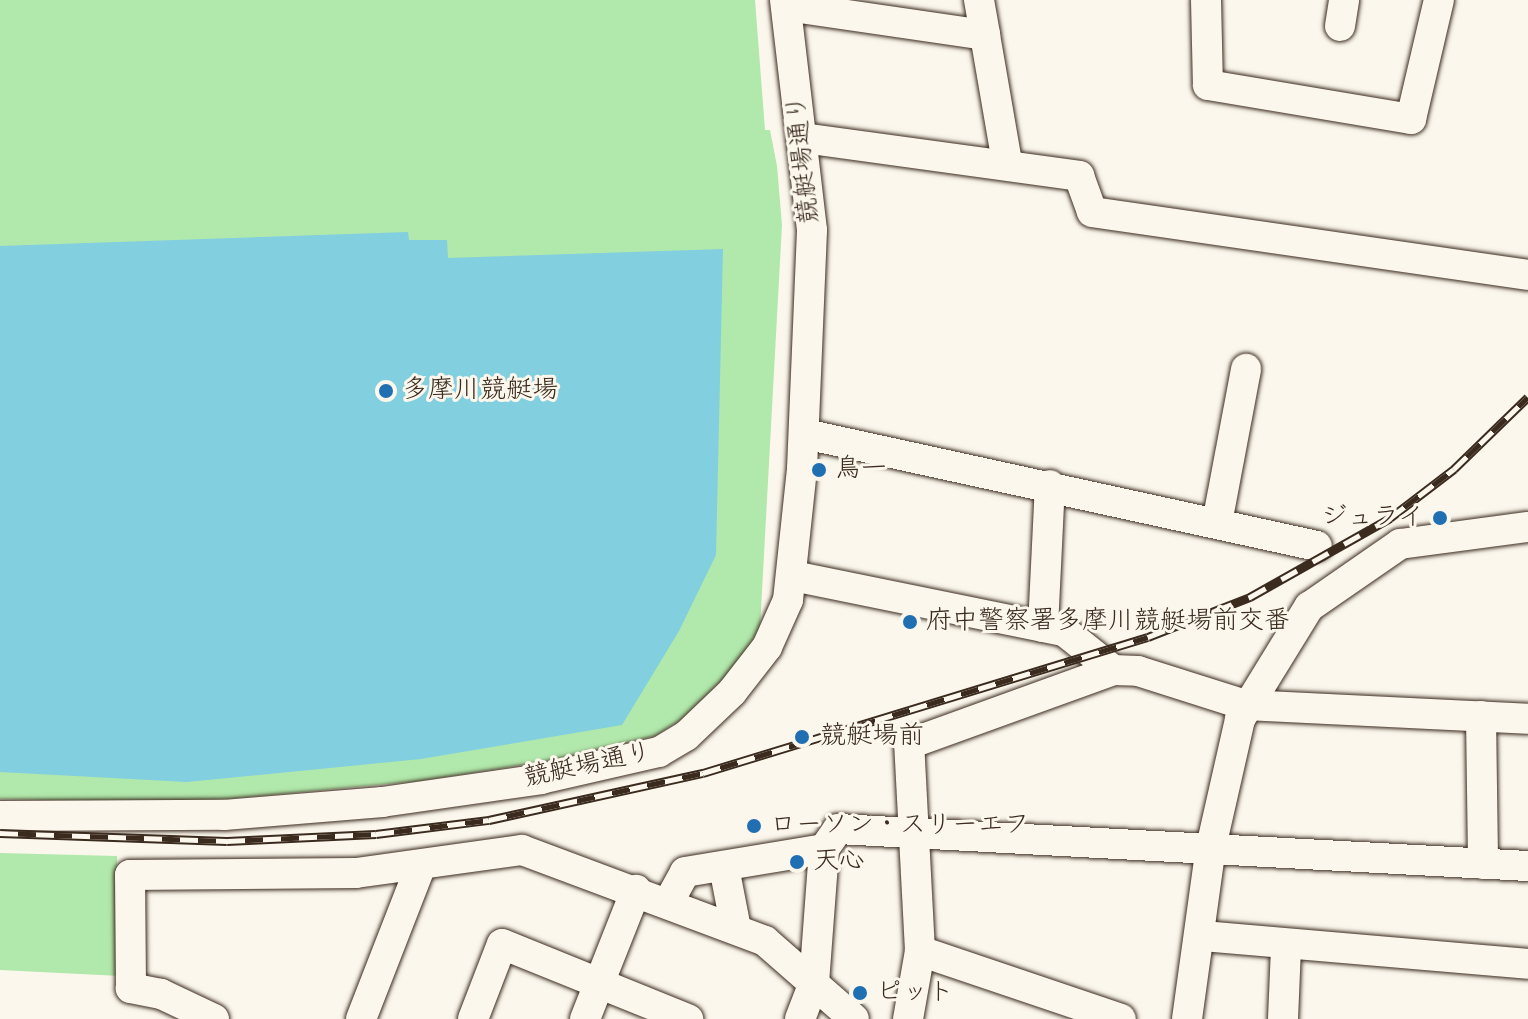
<!DOCTYPE html>
<meta charset="utf-8">
<style>
body{margin:0}
#map{position:relative;width:1528px;height:1019px;overflow:hidden;background:#fbf7ec;font-family:Kalam,"Klee One",sans-serif}
div>[style]{position:absolute}
[style*='--x']{left:calc(var(--x)*1px);top:calc(var(--y)*1px);width:calc(var(--w)*1px);rotate:calc(var(--a)*1deg)}
.green>*{inset:0;background:#b1e8ab}
.water>*{inset:0;background:#82cfe0}
.roads{filter:drop-shadow(0 0 2px #3b2a1e) drop-shadow(0 0 2px #3b2a1e)}
.minor>*{height:30px;margin:-15px;padding:0 15px;transform-origin:15px;border-radius:15px;background:#fbf7ec}
.rail>*{height:9px;margin-top:-4.5px;transform-origin:0;background:repeating-linear-gradient(90deg,#fbf7ec 0 18px,#3b2a1e 0 36px);box-sizing:border-box;border-block:2px solid #3b2a1e}
.dots>*{width:22px;height:22px;translate:-50% -50%;box-sizing:border-box;border:4px solid #fbf7ec;border-radius:50%}
span{translate:-50% -50%;white-space:nowrap;text-align:center;line-height:1.15;-webkit-text-stroke:6px #fbf7ec;paint-order:stroke}
.street-label{font-size:26px;color:#3b2a1e}
.poi-label{font-size:26px;color:#3b2a1e}
.left{translate:0 -50%;text-align:left}
.right{translate:-100% -50%;text-align:right}
</style>
<div id="map">
<div class="green">
<i style="clip-path:polygon(0 0,755px 0,765px 130px,770px 130px,777px 166px,782px 225px,760px 628px,734px 668px,682px 719px,655px 736px,549px 761px,420px 781px,184px 803px,0 799px)"></i>
<i style="clip-path:polygon(0 853px,117px 856px,120px 976px,0 970px)"></i>
</div>
<div class="water">
<i style="clip-path:polygon(408px 232px,409px 240px,447px 240px,448px 258px,723px 249px,716px 555px,679px 631px,622px 725px,421px 759px,187px 782px,0 772px,0 246px)"></i>
</div>
<div class="roads">
<div class="minor">
<i style="--x:979;--y:0;--w:36;--a:80"></i>
<i style="--x:1206;--y:0;--w:85;--a:88.7"></i>
<i style="--x:1208;--y:85;--w:206;--a:9.5"></i>
<i style="--x:1411;--y:119;--w:122;--a:-76.8"></i>
<i style="--x:786;--y:6;--w:201;--a:8.3"></i>
<i style="--x:985;--y:35;--w:130;--a:80.2"></i>
<i style="--x:1340;--y:26;--w:26;--a:-81"></i>
<i style="--x:803;--y:138;--w:279;--a:7.8"></i>
<i style="--x:1079;--y:176;--w:38;--a:70"></i>
<i style="--x:1092;--y:212;--w:441;--a:8.2"></i>
<i style="--x:805;--y:434;--w:524;--a:12.34"></i>
<i style="--x:1217;--y:523;--w:157;--a:-79.3"></i>
<i style="--x:793;--y:576;--w:277;--a:11.5"></i>
<i style="--x:1064;--y:631;--w:63;--a:38.5"></i>
<i style="--x:1113;--y:670;--w:25;--a:2"></i>
<i style="--x:1138;--y:671;--w:112;--a:17.6"></i>
<i style="--x:1245;--y:705;--w:283;--a:2.8"></i>
<i style="--x:1043;--y:627;--w:142;--a:-87.2"></i>
<i style="--x:1481;--y:716;--w:148;--a:89.2"></i>
<i style="--x:0;--y:816;--w:224;--a:-0.3"></i>
<i style="--x:224;--y:815;--w:159;--a:-4.7"></i>
<i style="--x:382;--y:802;--w:161;--a:-8.2"></i>
<i style="--x:541;--y:779;--w:121;--a:-12.9"></i>
<i style="--x:659;--y:752;--w:31;--a:-31"></i>
<i style="--x:686;--y:736;--w:64;--a:-43.7"></i>
<i style="--x:732;--y:692;--w:57;--a:-52.1"></i>
<i style="--x:767;--y:647;--w:51;--a:-65.9"></i>
<i style="--x:788;--y:600;--w:132;--a:-83.9"></i>
<i style="--x:802;--y:469;--w:239;--a:-87.6"></i>
<i style="--x:812;--y:230;--w:232;--a:-96.7"></i>
<i style="--x:724;--y:867;--w:63;--a:79"></i>
<i style="--x:668;--y:903;--w:35;--a:-61"></i>
<i style="--x:685;--y:872;--w:141;--a:-9.4"></i>
<i style="--x:1203;--y:936;--w:326;--a:4.9"></i>
<i style="--x:920;--y:951;--w:212;--a:18.7"></i>
<i style="--x:214;--y:1019;--w:59;--a:-154.7"></i>
<i style="--x:161;--y:994;--w:31;--a:-169"></i>
<i style="--x:131;--y:988;--w:113;--a:-90.5"></i>
<i style="--x:130;--y:875;--w:226;--a:-0.5"></i>
<i style="--x:356;--y:873;--w:168;--a:-7.9"></i>
<i style="--x:522;--y:850;--w:259;--a:20.5"></i>
<i style="--x:765;--y:941;--w:118;--a:41.2"></i>
<i style="--x:361;--y:1019;--w:165;--a:-68.7"></i>
<i style="--x:473;--y:1019;--w:80;--a:-68.9"></i>
<i style="--x:502;--y:944;--w:201;--a:22"></i>
<i style="--x:585;--y:1019;--w:139;--a:-68.4"></i>
<i style="--x:800;--y:1019;--w:39;--a:-69"></i>
<i style="--x:814;--y:983;--w:134;--a:-85.7"></i>
<i style="--x:824;--y:849;--w:24;--a:-55"></i>
<i style="--x:838;--y:829;--w:691;--a:3.07"></i>
<i style="--x:908;--y:1019;--w:69;--a:-80"></i>
<i style="--x:920;--y:951;--w:207;--a:-93"></i>
<i style="--x:909;--y:744;--w:217;--a:-19.9"></i>
<i style="--x:1187;--y:1019;--w:174;--a:-82.1"></i>
<i style="--x:1211;--y:847;--w:131;--a:-77.2"></i>
<i style="--x:1240;--y:719;--w:132;--a:-58.4"></i>
<i style="--x:1309;--y:607;--w:111;--a:-34.7"></i>
<i style="--x:1400;--y:544;--w:129;--a:-7.6"></i>
<i style="--x:1283;--y:1019;--w:73;--a:-87.6"></i>
</div>
</div>
<div class="rail">
<i style="--x:0;--y:833;--w:227;--a:2"></i>
<i style="--x:227;--y:841;--w:149;--a:-2.7"></i>
<i style="--x:376;--y:834;--w:114;--a:-7.1"></i>
<i style="--x:489;--y:820;--w:219;--a:-12.4"></i>
<i style="--x:703;--y:773;--w:465;--a:-17"></i>
<i style="--x:1148;--y:637;--w:110;--a:-21.4"></i>
<i style="--x:1250;--y:597;--w:161;--a:-29.4"></i>
<i style="--x:1390;--y:518;--w:81;--a:-37.4"></i>
<i style="--x:1454;--y:469;--w:103;--a:-44.2"></i>
</div>
<div class="dots">
<i style="left:386px;top:391px;background:#1f6fb2"></i>
<i style="left:819px;top:470px;background:#1f6fb2"></i>
<i style="left:1440px;top:518px;background:#1f6fb2"></i>
<i style="left:910px;top:622px;background:#1f6fb2"></i>
<i style="left:802px;top:737px;background:#1f6fb2"></i>
<i style="left:754px;top:826px;background:#1f6fb2"></i>
<i style="left:797px;top:862px;background:#1f6fb2"></i>
<i style="left:860px;top:993px;background:#1f6fb2"></i>
</div>
<div class="street-label">
<span style="left:804px;top:159px;rotate:-96deg">競艇場通り</span>
<span style="left:588px;top:766px;rotate:-12deg">競艇場通り</span>
</div>
<div class="poi-label">
<span class="left" style="left:402px;top:391px">多摩川競艇場</span>
<span class="left" style="left:835px;top:470px">鳥一</span>
<span class="right" style="left:1424px;top:518px">ジュライ</span>
<span class="left" style="left:926px;top:622px">府中警察署多摩川競艇場前交番</span>
<span class="left" style="left:820px;top:737px">競艇場前</span>
<span class="left" style="left:770px;top:826px">ローソン・スリーエフ</span>
<span class="left" style="left:813px;top:862px">天心</span>
<span class="left" style="left:876px;top:993px">ピット</span>
</div>
</div>
